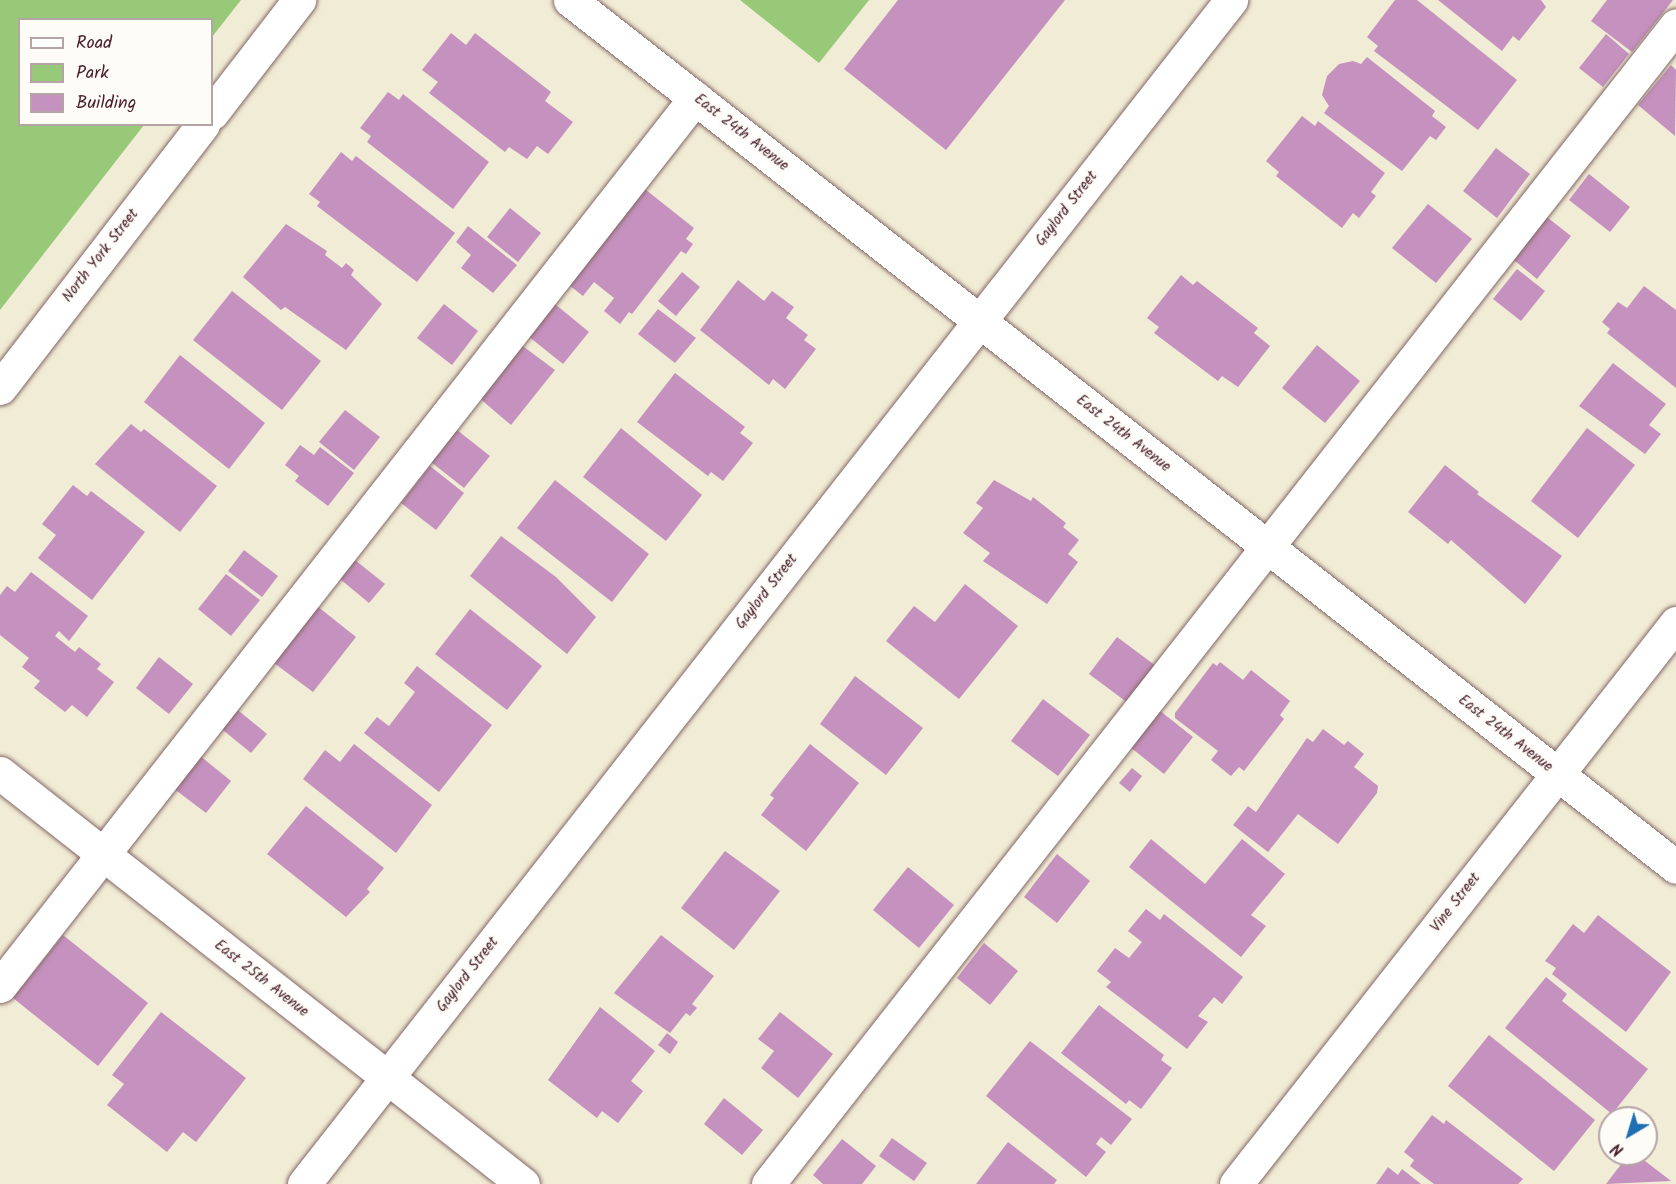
<!DOCTYPE html>
<style>
body{margin:0}
#map{position:relative;width:1676px;height:1184px;overflow:hidden;background:#f1ecd5;font-family:Kalam,sans-serif}
div>[style]{position:absolute}
[style*='--x']{left:calc(var(--x)*1px);top:calc(var(--y)*1px);width:calc(var(--w)*1px);rotate:calc(var(--a)*1deg)}
.green>*{inset:0;background:#98c978}
.building>*{inset:0;background:#c591be}
.roads{filter:drop-shadow(0 0 2px #846766) drop-shadow(0 0 2px #846766)}
.minor>*{height:33px;margin:-16.5px;padding:0 16.5px;transform-origin:16.5px;border-radius:16.5px;background:#fff}
.major>*{height:33px;margin:-16.5px;padding:0 16.5px;transform-origin:16.5px;border-radius:16.5px;background:#fff}
span{translate:-50% -50%;white-space:nowrap;text-align:center;line-height:1.15;-webkit-text-stroke:6px #fdfcf7;paint-order:stroke}
.street-label{font-size:15px;color:#4a1f2b}
.legend{position:absolute;left:18px;top:18px;width:195px;height:108px;box-sizing:border-box;background:#fdfcf7;border:2px solid #b5a4a5;margin:0;padding:8px 10px;list-style:none;font-size:18px;color:#4a1f2b}
.legend li{display:flex;align-items:center;gap:12px;height:30px}
.legend b{width:30px;border:2px solid #b5a4a5}
.north{position:absolute;left:1598px;top:1106px;width:60px;height:60px;box-sizing:border-box;background:#fdfcf7;border:2px solid #b5a4a5;border-radius:50%;rotate:218deg;font-size:16px;font-weight:700;line-height:24px;text-align:center;color:#4a1f2b}
.north::after{content:'';display:block;margin:auto;width:21px;height:27px;background:#1f6fb2;clip-path:polygon(50% 0,100% 100%,50% 72%,0 100%)}
</style>
<div id="map">
<div class="green">
<i style="clip-path:polygon(0 0,241px 0,212px 37px,212px 20px,20px 20px,20px 124px,144px 125px,0 310px)"></i>
<i style="clip-path:polygon(740px 0,869px 0,819px 63px)"></i>
</div>
<div class="building">
<i style="clip-path:polygon(898px 0,1065px 0,946px 150px,844px 69px)"></i>
<i style="clip-path:polygon(1395px 0,1417px 0,1517px 80px,1478px 130px,1374px 51px,1378px 46px,1367px 37px)"></i>
<i style="clip-path:polygon(1438px 0,1541px 0,1546px 7px,1519px 41px,1513px 36px,1502px 51px)"></i>
<i style="clip-path:polygon(1607px 0,1673px 0,1632px 52px,1591px 21px)"></i>
<i style="clip-path:polygon(451px 33px,466px 45px,475px 33px,551px 92px,545px 101px,573px 122px,548px 154px,537px 146px,527px 159px,509px 147px,505px 152px,429px 93px,438px 82px,422px 70px)"></i>
<i style="clip-path:polygon(1606px 34px,1629px 54px,1603px 87px,1579px 68px)"></i>
<i style="clip-path:polygon(1367px 57px,1435px 111px,1432px 116px,1446px 127px,1436px 140px,1430px 136px,1402px 171px,1324px 113px,1329px 106px,1322px 95px,1327px 76px,1339px 64px,1353px 61px,1361px 64px)"></i>
<i style="clip-path:polygon(1671px 65px,1676px 70px,1675px 136px,1638px 105px)"></i>
<i style="clip-path:polygon(388px 92px,399px 100px,403px 94px,489px 162px,453px 209px,367px 142px,371px 136px,360px 128px)"></i>
<i style="clip-path:polygon(1302px 116px,1315px 126px,1318px 121px,1385px 173px,1371px 192px,1376px 196px,1359px 218px,1353px 213px,1342px 228px,1276px 176px,1279px 172px,1266px 161px)"></i>
<i style="clip-path:polygon(1496px 148px,1530px 174px,1497px 218px,1463px 191px)"></i>
<i style="clip-path:polygon(341px 152px,352px 161px,356px 156px,455px 233px,417px 282px,317px 206px,320px 202px,309px 194px)"></i>
<i style="clip-path:polygon(1589px 174px,1630px 207px,1610px 232px,1569px 200px)"></i>
<i style="clip-path:polygon(641px 186px,694px 228px,686px 239px,693px 244px,686px 254px,681px 251px,632px 314px,629px 312px,620px 324px,604px 311px,614px 298px,594px 282px,583px 296px,565px 282px)"></i>
<i style="clip-path:polygon(1428px 204px,1472px 239px,1436px 283px,1392px 248px)"></i>
<i style="clip-path:polygon(510px 208px,541px 233px,518px 262px,487px 237px)"></i>
<i style="clip-path:polygon(1543px 214px,1571px 236px,1537px 279px,1509px 256px)"></i>
<i style="clip-path:polygon(286px 224px,327px 251px,325px 255px,342px 268px,346px 263px,354px 270px,351px 275px,382px 304px,346px 350px,285px 307px,281px 310px,243px 277px)"></i>
<i style="clip-path:polygon(468px 226px,517px 265px,493px 293px,461px 268px,471px 255px,456px 242px)"></i>
<i style="clip-path:polygon(1517px 269px,1545px 291px,1521px 321px,1493px 299px)"></i>
<i style="clip-path:polygon(682px 272px,700px 287px,676px 316px,658px 301px)"></i>
<i style="clip-path:polygon(1181px 275px,1193px 285px,1197px 281px,1258px 328px,1254px 333px,1270px 346px,1238px 387px,1222px 376px,1218px 381px,1154px 333px,1159px 327px,1147px 318px)"></i>
<i style="clip-path:polygon(738px 280px,764px 301px,772px 291px,794px 307px,786px 318px,808px 335px,804px 340px,816px 349px,785px 389px,773px 379px,769px 385px,700px 330px)"></i>
<i style="clip-path:polygon(1644px 286px,1676px 310px,1676px 388px,1607px 333px,1610px 329px,1602px 322px,1618px 302px,1627px 308px)"></i>
<i style="clip-path:polygon(232px 291px,321px 361px,282px 410px,193px 340px)"></i>
<i style="clip-path:polygon(444px 304px,478px 331px,452px 365px,417px 338px)"></i>
<i style="clip-path:polygon(555px 304px,589px 332px,563px 364px,528px 336px)"></i>
<i style="clip-path:polygon(658px 309px,696px 338px,675px 363px,638px 334px)"></i>
<i style="clip-path:polygon(520px 344px,555px 370px,511px 425px,478px 397px)"></i>
<i style="clip-path:polygon(1317px 345px,1360px 381px,1325px 423px,1282px 388px)"></i>
<i style="clip-path:polygon(180px 355px,265px 423px,229px 469px,144px 402px)"></i>
<i style="clip-path:polygon(1613px 363px,1666px 404px,1649px 425px,1661px 434px,1645px 454px,1579px 406px)"></i>
<i style="clip-path:polygon(675px 373px,745px 427px,740px 433px,753px 443px,723px 481px,711px 472px,708px 476px,637px 422px)"></i>
<i style="clip-path:polygon(345px 410px,380px 437px,354px 470px,319px 442px)"></i>
<i style="clip-path:polygon(131px 424px,141px 432px,144px 429px,217px 486px,180px 532px,95px 464px)"></i>
<i style="clip-path:polygon(621px 428px,702px 495px,666px 541px,583px 477px)"></i>
<i style="clip-path:polygon(1587px 428px,1635px 465px,1578px 538px,1531px 501px)"></i>
<i style="clip-path:polygon(457px 430px,490px 456px,464px 488px,431px 462px)"></i>
<i style="clip-path:polygon(300px 445px,314px 455px,320px 447px,354px 473px,328px 506px,295px 481px,299px 476px,285px 465px)"></i>
<i style="clip-path:polygon(1445px 465px,1479px 492px,1477px 494px,1562px 556px,1525px 604px,1451px 540px,1448px 544px,1408px 512px)"></i>
<i style="clip-path:polygon(430px 466px,464px 493px,436px 530px,401px 503px)"></i>
<i style="clip-path:polygon(555px 480px,649px 554px,612px 602px,517px 528px)"></i>
<i style="clip-path:polygon(994px 480px,1031px 501px,1033px 497px,1066px 523px,1063px 527px,1079px 540px,1068px 554px,1078px 562px,1047px 604px,983px 561px,990px 553px,963px 533px,983px 508px,976px 503px)"></i>
<i style="clip-path:polygon(73px 485px,87px 496px,91px 491px,145px 532px,92px 600px,38px 558px,56px 535px,42px 524px)"></i>
<i style="clip-path:polygon(501px 536px,556px 577px,596px 617px,567px 654px,470px 576px)"></i>
<i style="clip-path:polygon(244px 550px,278px 576px,262px 597px,228px 571px)"></i>
<i style="clip-path:polygon(355px 560px,385px 584px,369px 603px,340px 579px)"></i>
<i style="clip-path:polygon(31px 572px,88px 616px,69px 641px,59px 631px,55px 636px,75px 652px,79px 647px,101px 664px,97px 669px,114px 682px,87px 717px,72px 705px,65px 712px,34px 688px,40px 681px,22px 667px,29px 658px,0 635px,0 595px,7px 586px,15px 592px)"></i>
<i style="clip-path:polygon(226px 574px,260px 600px,231px 636px,198px 609px)"></i>
<i style="clip-path:polygon(965px 584px,1018px 626px,959px 699px,886px 641px,914px 606px,935px 622px)"></i>
<i style="clip-path:polygon(317px 606px,356px 637px,313px 692px,274px 663px)"></i>
<i style="clip-path:polygon(470px 609px,542px 666px,507px 710px,435px 654px)"></i>
<i style="clip-path:polygon(1117px 637px,1156px 666px,1128px 703px,1089px 674px)"></i>
<i style="clip-path:polygon(159px 657px,193px 684px,169px 714px,136px 688px)"></i>
<i style="clip-path:polygon(1220px 662px,1243px 680px,1251px 670px,1290px 701px,1280px 715px,1284px 719px,1244px 771px,1239px 767px,1231px 776px,1211px 760px,1218px 751px,1175px 718px,1175px 713px,1213px 663px,1217px 666px)"></i>
<i style="clip-path:polygon(417px 666px,492px 725px,439px 792px,364px 733px,377px 717px,389px 726px,415px 692px,404px 683px)"></i>
<i style="clip-path:polygon(855px 676px,923px 728px,886px 775px,820px 724px)"></i>
<i style="clip-path:polygon(1043px 699px,1090px 735px,1058px 776px,1011px 741px)"></i>
<i style="clip-path:polygon(234px 707px,267px 734px,251px 753px,218px 726px)"></i>
<i style="clip-path:polygon(1159px 710px,1193px 737px,1164px 774px,1130px 747px)"></i>
<i style="clip-path:polygon(1323px 729px,1344px 745px,1348px 741px,1364px 754px,1354px 767px,1378px 786px,1377px 793px,1338px 844px,1298px 814px,1268px 852px,1233px 825px,1248px 806px,1256px 812px,1307px 738px,1313px 742px)"></i>
<i style="clip-path:polygon(354px 744px,432px 805px,396px 853px,303px 779px,325px 750px,340px 762px)"></i>
<i style="clip-path:polygon(810px 744px,859px 783px,806px 851px,761px 815px,774px 798px,770px 795px)"></i>
<i style="clip-path:polygon(199px 755px,231px 781px,206px 813px,173px 788px)"></i>
<i style="clip-path:polygon(1132px 768px,1142px 776px,1130px 792px,1119px 783px)"></i>
<i style="clip-path:polygon(306px 806px,384px 868px,367px 889px,370px 892px,346px 917px,267px 854px)"></i>
<i style="clip-path:polygon(1151px 839px,1205px 884px,1242px 839px,1285px 874px,1251px 915px,1266px 926px,1241px 957px,1129px 867px)"></i>
<i style="clip-path:polygon(725px 851px,780px 891px,734px 950px,681px 908px)"></i>
<i style="clip-path:polygon(1057px 854px,1090px 881px,1057px 923px,1024px 897px)"></i>
<i style="clip-path:polygon(908px 867px,954px 905px,919px 948px,873px 910px)"></i>
<i style="clip-path:polygon(1146px 909px,1160px 920px,1164px 914px,1243px 977px,1222px 1004px,1214px 997px,1198px 1016px,1208px 1022px,1187px 1049px,1106px 987px,1111px 982px,1097px 971px,1115px 948px,1129px 958px,1142px 942px,1128px 931px)"></i>
<i style="clip-path:polygon(1598px 915px,1671px 972px,1626px 1032px,1552px 974px,1556px 968px,1545px 961px,1573px 924px,1584px 933px)"></i>
<i style="clip-path:polygon(63px 935px,148px 1003px,98px 1066px,13px 998px)"></i>
<i style="clip-path:polygon(661px 935px,714px 976px,692px 1004px,697px 1008px,690px 1016px,686px 1013px,670px 1033px,614px 993px)"></i>
<i style="clip-path:polygon(984px 943px,1018px 971px,990px 1005px,957px 978px)"></i>
<i style="clip-path:polygon(1546px 977px,1567px 994px,1562px 1001px,1648px 1069px,1612px 1114px,1505px 1028px)"></i>
<i style="clip-path:polygon(1099px 1005px,1164px 1055px,1161px 1060px,1172px 1068px,1141px 1109px,1129px 1100px,1126px 1104px,1061px 1053px)"></i>
<i style="clip-path:polygon(600px 1007px,655px 1051px,631px 1081px,643px 1091px,618px 1123px,602px 1111px,597px 1118px,548px 1080px)"></i>
<i style="clip-path:polygon(161px 1012px,246px 1078px,196px 1142px,183px 1132px,167px 1152px,107px 1105px,124px 1084px,112px 1075px)"></i>
<i style="clip-path:polygon(780px 1012px,833px 1054px,798px 1098px,761px 1068px,774px 1051px,758px 1039px)"></i>
<i style="clip-path:polygon(667px 1033px,678px 1042px,670px 1054px,658px 1045px)"></i>
<i style="clip-path:polygon(1489px 1035px,1595px 1120px,1554px 1171px,1448px 1086px)"></i>
<i style="clip-path:polygon(1030px 1041px,1132px 1119px,1111px 1145px,1101px 1137px,1096px 1144px,1106px 1152px,1086px 1177px,986px 1096px)"></i>
<i style="clip-path:polygon(724px 1098px,763px 1130px,742px 1155px,704px 1124px)"></i>
<i style="clip-path:polygon(1432px 1115px,1444px 1124px,1446px 1120px,1523px 1179px,1518px 1184px,1434px 1184px,1410px 1166px,1414px 1160px,1404px 1152px)"></i>
<i style="clip-path:polygon(892px 1138px,927px 1163px,914px 1181px,879px 1156px)"></i>
<i style="clip-path:polygon(842px 1139px,876px 1166px,862px 1184px,823px 1184px,813px 1175px)"></i>
<i style="clip-path:polygon(1008px 1142px,1057px 1180px,1054px 1184px,976px 1184px)"></i>
<i style="clip-path:polygon(1629px 1154px,1636px 1154px,1671px 1181px,1606px 1184px)"></i>
<i style="clip-path:polygon(1388px 1167px,1398px 1175px,1402px 1169px,1421px 1184px,1376px 1184px)"></i>
</div>
<div class="roads">
<div class="minor">
<i style="--x:570;--y:0;--w:1405;--a:38.09"></i>
<i style="--x:0;--y:773;--w:665;--a:38.16"></i>
<i style="--x:0;--y:986;--w:1128;--a:-51.95"></i>
<i style="--x:304;--y:1184;--w:1504;--a:-51.94"></i>
<i style="--x:768;--y:1184;--w:1472;--a:-51.92"></i>
<i style="--x:1236;--y:1184;--w:713;--a:-51.89"></i>
</div>
<div class="major">
<i style="--x:212;--y:113;--w:143;--a:-52.4"></i>
<i style="--x:0;--y:388;--w:333;--a:-52.4"></i>
</div>
</div>
<div class="street-label">
<span style="left:741px;top:133px;rotate:38deg">East 24th Avenue</span>
<span style="left:1067px;top:209px;rotate:-52deg">Gaylord Street</span>
<span style="left:101px;top:256px;rotate:-52deg">North York Street</span>
<span style="left:1123px;top:434px;rotate:38deg">East 24th Avenue</span>
<span style="left:767px;top:592px;rotate:-52deg">Gaylord Street</span>
<span style="left:1505px;top:734px;rotate:38deg">East 24th Avenue</span>
<span style="left:1456px;top:903px;rotate:-52deg">Vine Street</span>
<span style="left:468px;top:975px;rotate:-52deg">Gaylord Street</span>
<span style="left:261px;top:979px;rotate:38deg">East 25th Avenue</span>
</div>
<ul class="legend">
<li><b style="height:8px;background:#fff"></b>Road</li>
<li><b style="height:16px;background:#98c978"></b>Park</li>
<li><b style="height:16px;background:#c591be"></b>Building</li>
</ul>
<div class="north">N</div>
</div>
